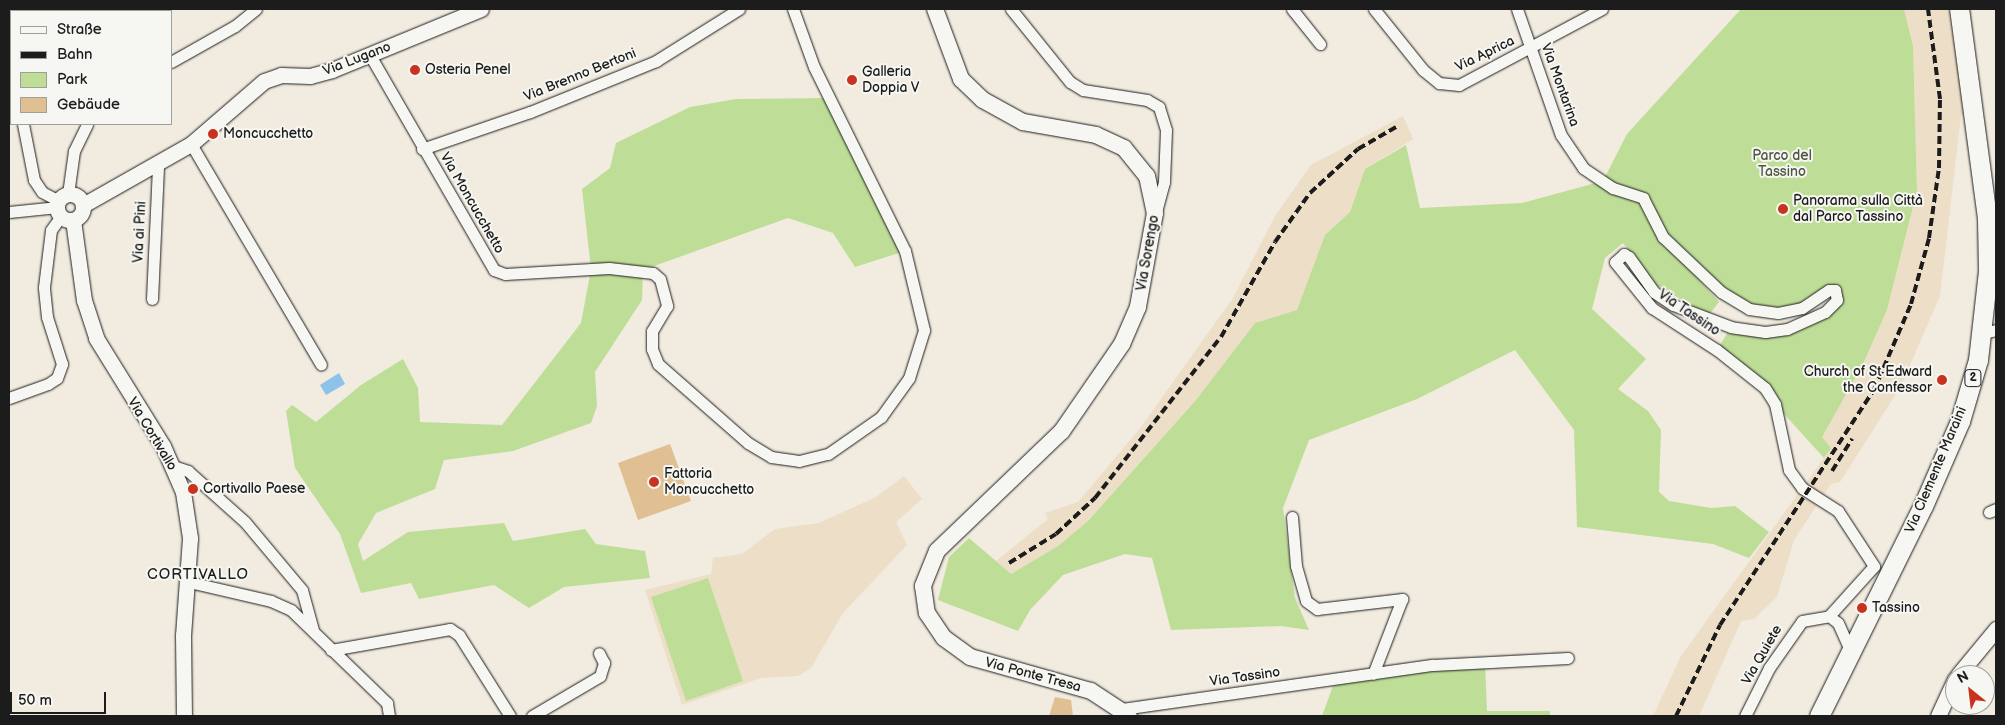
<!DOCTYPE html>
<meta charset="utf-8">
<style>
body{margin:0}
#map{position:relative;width:2005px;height:725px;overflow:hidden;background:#f2ebdf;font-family:"Balsamiq Sans",sans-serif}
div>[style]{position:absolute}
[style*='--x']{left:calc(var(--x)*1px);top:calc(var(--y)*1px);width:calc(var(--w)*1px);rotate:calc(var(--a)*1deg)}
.built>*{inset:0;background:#eddec8}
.green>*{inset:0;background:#bede97}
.water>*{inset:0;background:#8dc3eb}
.building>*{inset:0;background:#e0bf92}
.roads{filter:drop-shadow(0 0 1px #1c1c1c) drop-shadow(0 0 1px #1c1c1c)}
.minor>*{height:11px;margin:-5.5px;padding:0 5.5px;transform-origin:5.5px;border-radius:5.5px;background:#f6f6f2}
.tertiary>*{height:15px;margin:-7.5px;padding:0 7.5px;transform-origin:7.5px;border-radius:7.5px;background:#f6f6f2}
.tertiary>.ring{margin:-7.5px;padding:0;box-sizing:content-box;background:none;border:15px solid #f6f6f2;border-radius:50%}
.secondary>*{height:16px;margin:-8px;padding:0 8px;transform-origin:8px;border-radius:8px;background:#f6f6f2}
.primary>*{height:19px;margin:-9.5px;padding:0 9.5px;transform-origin:9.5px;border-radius:9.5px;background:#f6f6f2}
.rail>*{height:4px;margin-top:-2px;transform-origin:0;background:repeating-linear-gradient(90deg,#1c1c1c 0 8px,transparent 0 12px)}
.dots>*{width:14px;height:14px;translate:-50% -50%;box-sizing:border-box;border:2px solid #f6f6f2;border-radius:50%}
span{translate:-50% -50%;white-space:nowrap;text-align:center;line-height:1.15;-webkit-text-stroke:4px #f6f6f2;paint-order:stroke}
.shield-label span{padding:1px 4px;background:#f6f6f2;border:1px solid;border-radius:4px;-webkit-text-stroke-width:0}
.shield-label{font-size:12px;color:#1c1c1c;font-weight:700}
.street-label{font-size:14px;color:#1c1c1c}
.poi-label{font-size:14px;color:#1c1c1c}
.left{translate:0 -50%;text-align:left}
.right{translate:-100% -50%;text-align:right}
.park-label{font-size:14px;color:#4d5641}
.neighbourhood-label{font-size:15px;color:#1c1c1c;letter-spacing:1px}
.frame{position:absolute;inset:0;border:10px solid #1c1c1c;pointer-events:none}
.legend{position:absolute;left:10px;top:10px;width:162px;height:115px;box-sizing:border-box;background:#f6f6f2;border:1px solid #9f9f9c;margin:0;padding:6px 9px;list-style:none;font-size:15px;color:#1c1c1c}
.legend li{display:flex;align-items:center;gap:10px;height:25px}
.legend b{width:25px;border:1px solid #9f9f9c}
.north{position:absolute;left:1945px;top:665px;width:50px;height:50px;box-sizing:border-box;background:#f6f6f2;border:1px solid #9f9f9c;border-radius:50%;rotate:331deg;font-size:14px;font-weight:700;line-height:20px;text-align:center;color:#1c1c1c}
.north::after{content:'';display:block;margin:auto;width:18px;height:22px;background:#c8321e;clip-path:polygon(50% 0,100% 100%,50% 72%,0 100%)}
.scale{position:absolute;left:10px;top:692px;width:96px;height:22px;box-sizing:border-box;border:2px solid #1c1c1c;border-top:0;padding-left:6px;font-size:15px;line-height:18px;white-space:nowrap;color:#1c1c1c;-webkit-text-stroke:4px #f6f6f2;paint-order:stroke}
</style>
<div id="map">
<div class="built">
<i style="clip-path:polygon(1904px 9px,1949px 9px,1967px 114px,1961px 115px,1940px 296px,1901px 386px,1840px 482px,1831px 484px,1794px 540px,1777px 597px,1754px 619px,1741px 621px,1699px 716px,1653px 716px,1681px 656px,1831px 448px,1821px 437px,1863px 364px,1887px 310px,1917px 191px,1913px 46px)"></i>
<i style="clip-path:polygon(1403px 116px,1413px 139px,1365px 169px,1350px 212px,1325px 236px,1297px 310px,1255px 323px,1196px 400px,1088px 521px,1058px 546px,1011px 574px,996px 561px,1048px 519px,1045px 513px,1078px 502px,1141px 427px,1233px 298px,1275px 216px,1311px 165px)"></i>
<i style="clip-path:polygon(904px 476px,922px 499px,896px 522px,907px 545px,843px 613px,811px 668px,798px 676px,761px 678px,682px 705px,645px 590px,711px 574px,713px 558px,742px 554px,775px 529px,819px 523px,876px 497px)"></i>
</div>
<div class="green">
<i style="clip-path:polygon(1741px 9px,1904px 9px,1913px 46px,1917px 191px,1887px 310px,1863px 364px,1822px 437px,1831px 448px,1824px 458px,1775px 404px,1717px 350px,1731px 327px,1765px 332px,1825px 312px,1835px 290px,1802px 308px,1749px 309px,1676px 254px,1719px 302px,1709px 315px,1654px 284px,1623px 243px,1605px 258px,1592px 309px,1646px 359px,1618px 389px,1648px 411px,1661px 430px,1659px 492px,1669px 501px,1711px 508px,1735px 506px,1769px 532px,1749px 558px,1713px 544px,1577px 527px,1574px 430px,1515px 350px,1417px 399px,1309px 440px,1283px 508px,1295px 598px,1309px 630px,1281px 626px,1171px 630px,1152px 558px,1125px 554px,1063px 575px,1030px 610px,1018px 631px,938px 600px,949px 557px,969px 538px,1011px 574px,1058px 546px,1088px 521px,1196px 400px,1255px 323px,1297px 310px,1325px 235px,1350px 212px,1365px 169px,1406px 145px,1420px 208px,1522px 203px,1603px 181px,1627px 134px)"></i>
<i style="clip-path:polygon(829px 98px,905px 251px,855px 267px,833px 233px,788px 218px,643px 270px,642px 300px,595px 372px,597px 406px,591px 423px,513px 451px,444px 460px,435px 489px,376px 513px,358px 544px,363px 561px,408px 532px,504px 523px,513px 541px,585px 529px,596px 544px,645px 551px,650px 578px,564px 587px,529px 608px,494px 585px,419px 599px,411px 583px,361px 593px,340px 534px,295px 468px,286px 411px,292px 405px,316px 422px,361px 385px,403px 359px,418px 388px,420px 422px,502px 425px,581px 323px,591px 269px,582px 189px,610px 168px,616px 143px,690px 107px,736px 99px)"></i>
<i style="clip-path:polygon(708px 578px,743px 681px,686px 701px,651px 597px)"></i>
<i style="clip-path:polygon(1485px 664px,1487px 711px,1550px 711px,1550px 716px,1322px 716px,1334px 683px)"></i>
</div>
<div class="water">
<i style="clip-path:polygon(339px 373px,345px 384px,326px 395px,320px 385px)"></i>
</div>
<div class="building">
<i style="clip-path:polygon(670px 444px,691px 501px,638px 520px,618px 463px)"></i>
<i style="clip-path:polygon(1055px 697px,1071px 700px,1073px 716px,1049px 716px)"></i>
</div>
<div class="roads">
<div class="minor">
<i style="--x:13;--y:9;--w:2;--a:63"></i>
<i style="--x:1011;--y:9;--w:94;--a:51.1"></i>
<i style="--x:1070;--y:82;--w:15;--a:32"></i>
<i style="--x:1083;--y:90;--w:65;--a:8.9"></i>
<i style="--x:1147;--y:100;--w:14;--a:30"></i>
<i style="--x:1159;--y:107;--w:24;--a:73"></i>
<i style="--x:1166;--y:130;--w:52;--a:92.2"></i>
<i style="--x:1164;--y:182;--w:31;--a:105"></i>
<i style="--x:1292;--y:9;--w:45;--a:51.3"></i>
<i style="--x:1374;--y:9;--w:78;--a:51.2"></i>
<i style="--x:1423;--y:70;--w:21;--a:39"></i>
<i style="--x:1439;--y:83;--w:20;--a:6"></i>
<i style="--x:1459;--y:85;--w:162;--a:-28"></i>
<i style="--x:1517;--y:9;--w:133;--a:70.8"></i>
<i style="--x:1561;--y:135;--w:40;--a:56"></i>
<i style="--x:1583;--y:168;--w:36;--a:34"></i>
<i style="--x:1613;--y:188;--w:32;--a:18"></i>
<i style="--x:1643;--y:198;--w:44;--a:62.9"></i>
<i style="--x:1663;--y:237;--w:80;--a:43.5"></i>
<i style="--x:1721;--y:292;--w:33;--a:31"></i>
<i style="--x:1749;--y:309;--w:29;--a:8"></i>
<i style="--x:1778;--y:313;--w:25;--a:-12"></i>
<i style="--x:1802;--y:308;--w:32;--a:-34"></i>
<i style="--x:1829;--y:290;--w:6;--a:0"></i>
<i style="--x:1835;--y:290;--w:10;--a:79"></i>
<i style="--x:1837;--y:300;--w:17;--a:135"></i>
<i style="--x:1825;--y:312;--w:42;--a:155.9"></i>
<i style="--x:1787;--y:329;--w:22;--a:172"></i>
<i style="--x:1765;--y:332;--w:34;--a:-172"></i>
<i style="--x:1731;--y:327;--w:62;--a:-159.2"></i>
<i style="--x:1673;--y:305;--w:23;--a:-146"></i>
<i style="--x:1654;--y:292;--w:43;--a:-125.5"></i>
<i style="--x:1629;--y:257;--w:6;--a:-149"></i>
<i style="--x:1624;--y:254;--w:12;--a:138"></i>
<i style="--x:1615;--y:262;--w:59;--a:51.2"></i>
<i style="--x:1652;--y:308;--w:77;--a:32.9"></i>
<i style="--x:1717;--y:350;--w:61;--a:38.4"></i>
<i style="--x:1765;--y:388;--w:19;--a:58"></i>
<i style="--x:1775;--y:404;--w:67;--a:78"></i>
<i style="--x:1789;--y:470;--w:22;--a:54"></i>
<i style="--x:1802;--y:488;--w:43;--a:32.6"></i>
<i style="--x:1838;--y:511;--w:66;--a:56.8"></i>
<i style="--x:371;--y:57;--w:246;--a:60"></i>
<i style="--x:494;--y:270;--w:12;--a:20"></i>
<i style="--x:505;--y:274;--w:104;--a:-3.3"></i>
<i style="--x:609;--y:268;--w:44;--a:6.5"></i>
<i style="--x:653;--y:273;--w:9;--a:41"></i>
<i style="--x:660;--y:279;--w:28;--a:75"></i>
<i style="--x:667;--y:306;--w:29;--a:121"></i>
<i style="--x:652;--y:331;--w:18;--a:90"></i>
<i style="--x:652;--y:349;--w:16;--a:68"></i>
<i style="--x:658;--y:364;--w:120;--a:41.3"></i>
<i style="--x:748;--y:443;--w:27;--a:31"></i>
<i style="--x:771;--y:457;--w:28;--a:8"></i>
<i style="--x:799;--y:461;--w:30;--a:-14"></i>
<i style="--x:828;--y:454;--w:65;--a:-34.9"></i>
<i style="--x:881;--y:417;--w:48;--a:-54.3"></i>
<i style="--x:909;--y:378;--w:50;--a:-72.6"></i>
<i style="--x:924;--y:330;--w:81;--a:-103.5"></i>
<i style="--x:905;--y:251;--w:205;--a:-116.3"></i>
<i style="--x:814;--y:67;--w:62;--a:-109.9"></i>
<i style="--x:171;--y:62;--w:73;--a:-29.4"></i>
<i style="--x:235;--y:26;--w:27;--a:-39"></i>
<i style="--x:23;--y:124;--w:57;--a:78.9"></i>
<i style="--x:34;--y:180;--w:14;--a:56"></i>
<i style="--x:42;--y:192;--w:19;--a:28"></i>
<i style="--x:191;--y:144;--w:256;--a:59.5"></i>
<i style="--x:422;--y:149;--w:114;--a:-18.9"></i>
<i style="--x:530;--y:112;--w:136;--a:-22"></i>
<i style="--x:656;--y:61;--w:98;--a:-32.1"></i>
<i style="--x:68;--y:194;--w:43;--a:-82.1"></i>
<i style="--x:74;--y:151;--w:30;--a:-64"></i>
<i style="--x:9;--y:212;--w:49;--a:-5.8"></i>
<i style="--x:152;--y:299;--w:134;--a:-87.4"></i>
<i style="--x:1983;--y:333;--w:13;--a:-13"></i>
<i style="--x:9;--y:398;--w:41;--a:-19.7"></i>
<i style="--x:48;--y:384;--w:11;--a:-34"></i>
<i style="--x:57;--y:378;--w:15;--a:-70"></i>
<i style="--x:62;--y:364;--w:49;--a:-107.7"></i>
<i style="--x:47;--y:317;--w:30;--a:-96"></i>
<i style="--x:44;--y:287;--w:57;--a:-83"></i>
<i style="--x:51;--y:230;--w:17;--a:-54"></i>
<i style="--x:173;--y:466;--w:16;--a:18"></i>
<i style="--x:188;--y:471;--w:76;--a:41.8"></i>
<i style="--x:245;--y:522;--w:89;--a:50"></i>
<i style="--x:302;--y:590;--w:41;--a:74.6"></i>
<i style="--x:1989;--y:512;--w:8;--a:-23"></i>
<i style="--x:1292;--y:517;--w:49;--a:85.3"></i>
<i style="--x:1296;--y:566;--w:36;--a:74"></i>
<i style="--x:1306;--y:601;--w:14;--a:36"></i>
<i style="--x:1317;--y:609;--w:86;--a:-6.7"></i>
<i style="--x:1402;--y:599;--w:80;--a:111.1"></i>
<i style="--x:189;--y:582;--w:84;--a:13"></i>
<i style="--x:271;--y:601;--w:22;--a:24"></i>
<i style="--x:291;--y:610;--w:134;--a:44.1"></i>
<i style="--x:387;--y:703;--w:13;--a:81"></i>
<i style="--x:1829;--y:616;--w:67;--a:-48"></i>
<i style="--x:331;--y:650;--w:121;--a:-10"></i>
<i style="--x:450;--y:629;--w:11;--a:34"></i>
<i style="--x:459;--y:635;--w:96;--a:57.8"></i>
<i style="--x:1122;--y:709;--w:314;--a:-8.1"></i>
<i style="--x:1433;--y:665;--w:135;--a:-3"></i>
<i style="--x:532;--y:716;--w:79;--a:-30.5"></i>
<i style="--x:600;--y:676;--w:14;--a:-73"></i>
<i style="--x:604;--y:663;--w:11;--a:-117"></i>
<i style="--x:1745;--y:716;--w:54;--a:-63.4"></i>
<i style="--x:1769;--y:668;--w:57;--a:-54.9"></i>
<i style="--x:1802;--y:621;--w:27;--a:-10"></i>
<i style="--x:1829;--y:616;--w:11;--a:38"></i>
<i style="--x:1838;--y:623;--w:32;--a:66"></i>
</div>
<div class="tertiary">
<i class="ring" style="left:57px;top:194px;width:11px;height:11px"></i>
<i style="--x:83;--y:205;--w:124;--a:-29.5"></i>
<i style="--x:191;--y:144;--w:96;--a:-40.8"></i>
<i style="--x:264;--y:81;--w:18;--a:-19"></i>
<i style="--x:281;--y:75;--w:29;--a:2"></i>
<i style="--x:310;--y:76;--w:23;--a:-15"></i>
<i style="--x:332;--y:70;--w:161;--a:-22.3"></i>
<i style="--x:73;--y:220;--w:81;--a:82.2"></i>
<i style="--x:84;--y:300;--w:40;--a:72"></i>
<i style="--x:96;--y:338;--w:127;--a:58.2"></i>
<i style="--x:163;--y:446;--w:50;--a:66.5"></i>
<i style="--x:183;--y:492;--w:47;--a:81.3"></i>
<i style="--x:190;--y:538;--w:97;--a:94.1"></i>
<i style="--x:183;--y:635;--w:81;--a:89.3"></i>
<i style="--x:1958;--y:675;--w:60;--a:-50.4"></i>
<i style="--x:1938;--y:716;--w:41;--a:-65.3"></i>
</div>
<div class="secondary">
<i style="--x:935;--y:9;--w:75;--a:69.6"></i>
<i style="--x:961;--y:79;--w:30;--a:44"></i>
<i style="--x:983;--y:100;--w:46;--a:28.8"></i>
<i style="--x:1023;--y:122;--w:74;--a:10.1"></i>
<i style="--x:1096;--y:135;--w:31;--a:25"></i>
<i style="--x:1124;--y:148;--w:36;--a:51"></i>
<i style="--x:1147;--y:176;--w:38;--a:78"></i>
<i style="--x:1155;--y:213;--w:96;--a:100.3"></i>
<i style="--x:1138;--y:307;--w:40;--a:113.4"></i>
<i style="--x:1122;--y:344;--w:106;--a:124.6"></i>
<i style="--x:1062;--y:431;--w:173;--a:136.2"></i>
<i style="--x:937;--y:551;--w:38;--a:112"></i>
<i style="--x:923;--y:586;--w:27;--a:82"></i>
<i style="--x:927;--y:613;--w:30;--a:56"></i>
<i style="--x:944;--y:638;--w:32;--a:36"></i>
<i style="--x:970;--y:657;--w:126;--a:15.7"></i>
<i style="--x:1091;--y:691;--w:45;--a:33.3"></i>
</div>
<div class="primary">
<i style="--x:1819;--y:716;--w:234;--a:-63.7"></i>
<i style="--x:1923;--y:506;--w:93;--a:-66.5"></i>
<i style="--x:1960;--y:421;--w:64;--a:-73.6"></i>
<i style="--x:1978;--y:360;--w:90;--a:-83.6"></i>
<i style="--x:1988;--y:271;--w:53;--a:-91.1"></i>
<i style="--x:1987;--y:218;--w:211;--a:-97.6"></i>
</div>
</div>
<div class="rail">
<i style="--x:1832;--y:471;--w:38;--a:-58"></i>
<i style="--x:1009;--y:563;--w:55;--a:-31.7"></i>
<i style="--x:1056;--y:534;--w:53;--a:-42.7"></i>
<i style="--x:1095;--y:498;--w:204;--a:-52"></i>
<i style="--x:1221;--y:337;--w:109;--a:-60.4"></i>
<i style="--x:1275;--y:242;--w:60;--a:-54.5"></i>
<i style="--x:1310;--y:193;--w:65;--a:-42.5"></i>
<i style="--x:1358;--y:149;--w:44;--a:-30.1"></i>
<i style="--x:1676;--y:716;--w:101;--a:-64.2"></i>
<i style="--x:1720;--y:625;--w:281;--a:-56.8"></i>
<i style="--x:1874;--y:390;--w:94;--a:-66.7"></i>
<i style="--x:1911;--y:304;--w:68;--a:-74.7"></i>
<i style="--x:1929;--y:238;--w:71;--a:-81.9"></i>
<i style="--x:1939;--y:168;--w:69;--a:-89.2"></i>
<i style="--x:1940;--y:99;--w:91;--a:-97.6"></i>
</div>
<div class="dots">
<i style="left:415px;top:70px;background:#c8321e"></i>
<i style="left:852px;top:80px;background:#c8321e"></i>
<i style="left:213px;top:134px;background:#c8321e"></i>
<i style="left:1783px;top:209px;background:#c8321e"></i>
<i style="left:1942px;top:380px;background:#c8321e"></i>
<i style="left:654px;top:482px;background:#c8321e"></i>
<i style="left:193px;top:489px;background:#c8321e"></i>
<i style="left:1862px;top:608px;background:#c8321e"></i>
</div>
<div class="shield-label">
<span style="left:1973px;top:378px">2</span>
</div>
<div class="street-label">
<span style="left:1485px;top:54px;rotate:-26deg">Via Aprica</span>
<span style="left:357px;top:59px;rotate:-21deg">Via Lugano</span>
<span style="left:580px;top:75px;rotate:-22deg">Via Brenno Bertoni</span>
<span style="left:1560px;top:85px;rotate:70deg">Via Montarina</span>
<span style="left:472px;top:203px;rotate:60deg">Via Moncucchetto</span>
<span style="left:140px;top:232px;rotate:-87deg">Via ai Pini</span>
<span style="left:1148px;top:253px;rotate:-80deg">Via Sorengo</span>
<span style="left:1689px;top:313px;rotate:34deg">Via Tassino</span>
<span style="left:152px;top:434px;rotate:59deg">Via Cortivallo</span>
<span style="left:1936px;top:470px;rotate:-67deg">Via Clemente Maraini</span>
<span style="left:1762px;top:655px;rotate:-60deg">Via Quiete</span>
<span style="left:1033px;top:675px;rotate:15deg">Via Ponte Tresa</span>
<span style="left:1245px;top:677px;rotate:-8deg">Via Tassino</span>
</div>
<div class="poi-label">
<span class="left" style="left:425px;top:70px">Osteria Penel</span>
<span class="left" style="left:862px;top:80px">Galleria<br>Doppia V</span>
<span class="left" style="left:223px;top:134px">Moncucchetto</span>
<span class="left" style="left:1793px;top:209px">Panorama sulla Città<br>dal Parco Tassino</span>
<span class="right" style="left:1932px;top:380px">Church of St Edward<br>the Confessor</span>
<span class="left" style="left:664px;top:482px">Fattoria<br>Moncucchetto</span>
<span class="left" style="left:203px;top:489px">Cortivallo Paese</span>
<span class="left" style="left:1872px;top:608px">Tassino</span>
</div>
<div class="park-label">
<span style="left:1782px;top:164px">Parco del<br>Tassino</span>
</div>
<div class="neighbourhood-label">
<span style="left:198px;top:575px">CORTIVALLO</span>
</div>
<div class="frame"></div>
<ul class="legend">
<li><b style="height:6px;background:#f6f6f2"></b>Straße</li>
<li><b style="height:6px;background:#1c1c1c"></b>Bahn</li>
<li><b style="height:14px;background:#bede97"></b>Park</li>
<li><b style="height:14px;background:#e0bf92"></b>Gebäude</li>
</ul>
<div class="north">N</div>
<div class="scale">50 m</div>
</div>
